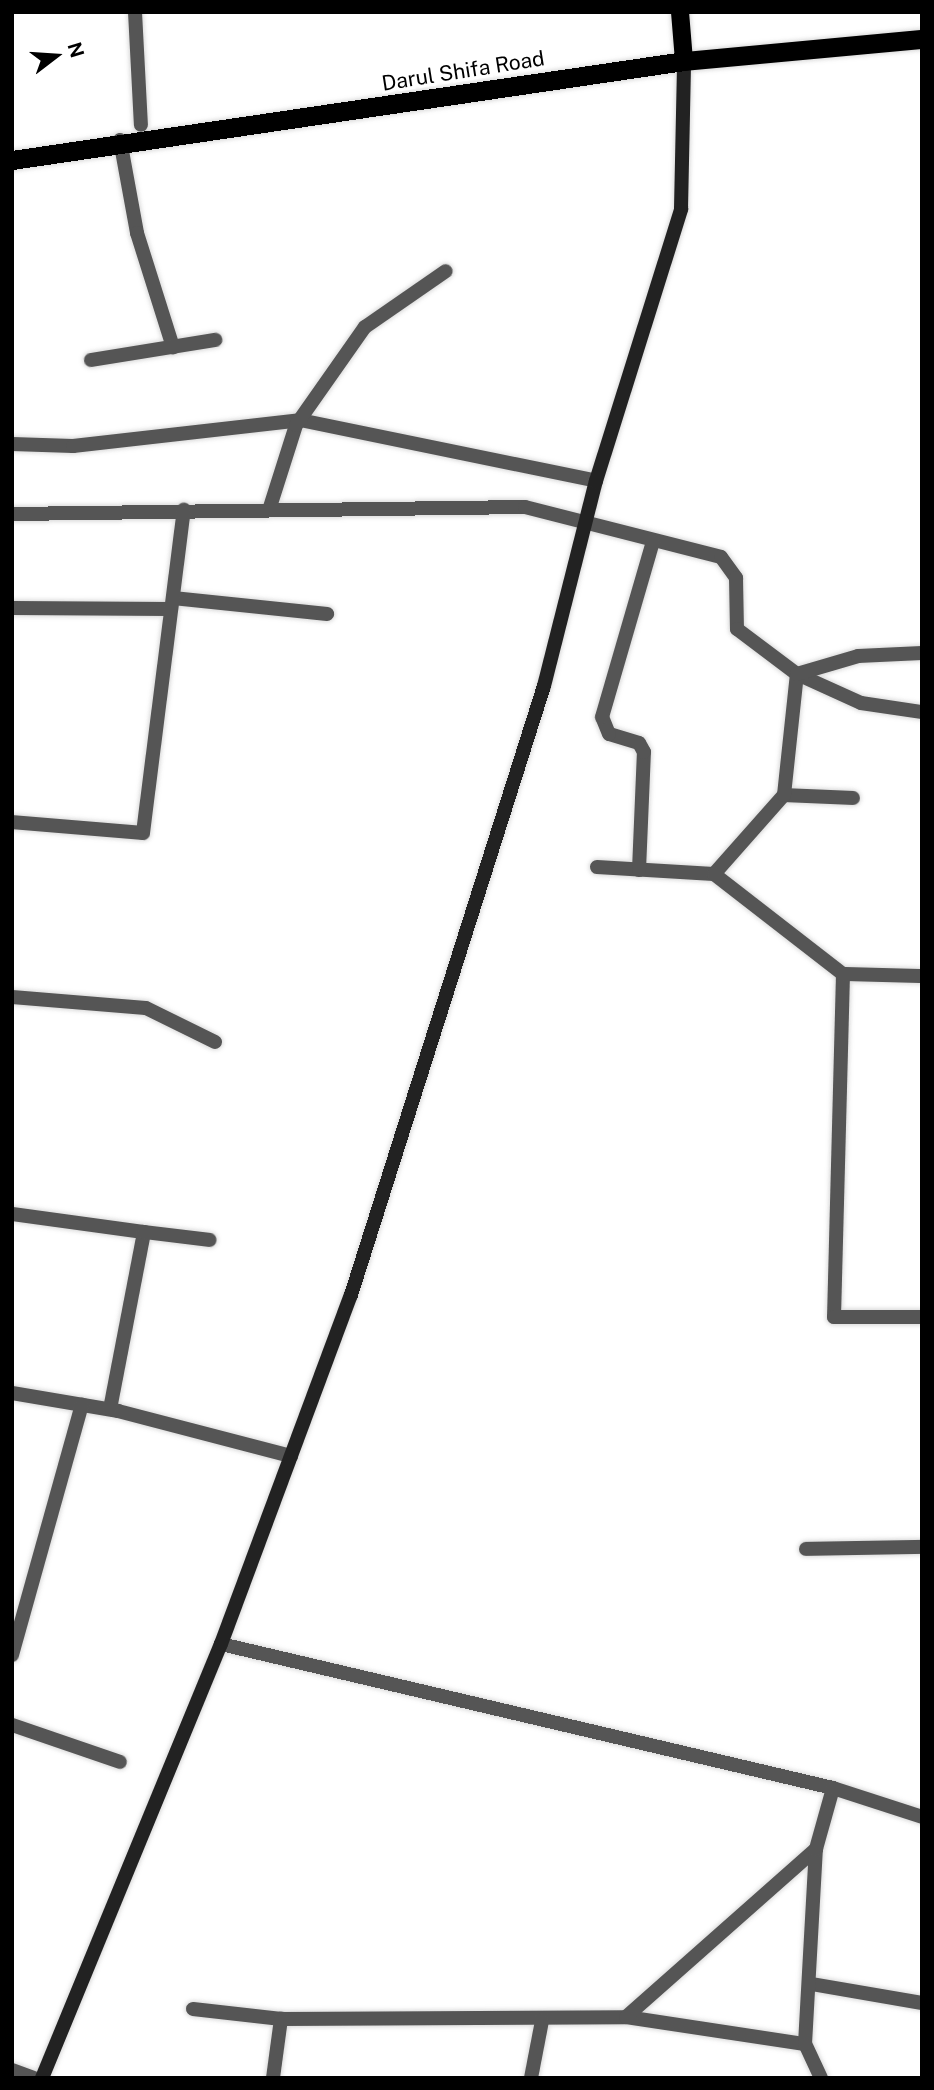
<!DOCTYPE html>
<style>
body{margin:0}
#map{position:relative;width:934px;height:2090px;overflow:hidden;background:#fff;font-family:"Public Sans",sans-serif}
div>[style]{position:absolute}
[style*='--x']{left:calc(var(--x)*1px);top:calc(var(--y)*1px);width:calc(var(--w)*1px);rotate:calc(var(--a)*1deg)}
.roads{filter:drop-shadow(0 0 2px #dbdbdb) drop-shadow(0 0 2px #dbdbdb)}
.minor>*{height:14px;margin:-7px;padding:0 7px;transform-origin:7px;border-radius:7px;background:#555}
.tertiary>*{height:14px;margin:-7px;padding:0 7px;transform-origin:7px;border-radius:7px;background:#555}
.secondary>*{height:14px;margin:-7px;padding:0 7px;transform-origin:7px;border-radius:7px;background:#222}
.primary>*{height:18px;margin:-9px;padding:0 9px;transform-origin:9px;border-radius:9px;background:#000}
.trunk>*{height:19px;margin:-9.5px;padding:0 9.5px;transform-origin:9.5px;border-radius:9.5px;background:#000}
span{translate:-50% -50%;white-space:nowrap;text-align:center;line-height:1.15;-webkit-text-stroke:6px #fff;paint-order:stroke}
.street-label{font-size:21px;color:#000}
.frame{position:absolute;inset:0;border:14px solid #000;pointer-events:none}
.north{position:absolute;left:21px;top:21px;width:70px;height:70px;-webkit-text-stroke:5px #fff;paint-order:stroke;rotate:73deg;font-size:19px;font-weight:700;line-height:28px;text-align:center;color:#000}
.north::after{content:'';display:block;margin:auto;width:24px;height:32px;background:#000;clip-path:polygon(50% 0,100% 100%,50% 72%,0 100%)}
</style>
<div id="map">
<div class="roads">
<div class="minor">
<i style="--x:135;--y:12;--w:113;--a:87"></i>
<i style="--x:120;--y:140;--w:95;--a:79.6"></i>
<i style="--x:137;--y:233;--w:120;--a:72.5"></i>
<i style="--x:91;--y:360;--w:126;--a:-9.2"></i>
<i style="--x:12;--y:444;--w:61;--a:1.9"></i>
<i style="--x:73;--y:446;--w:228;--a:-6.5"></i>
<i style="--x:300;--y:420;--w:302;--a:11.6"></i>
<i style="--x:270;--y:507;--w:86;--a:-72.4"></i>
<i style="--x:296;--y:425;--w:120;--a:-54.9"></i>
<i style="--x:365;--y:327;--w:98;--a:-34.7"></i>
<i style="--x:12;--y:514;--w:513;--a:-0.78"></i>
<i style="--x:525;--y:507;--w:202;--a:14.3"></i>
<i style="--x:721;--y:557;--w:26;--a:54"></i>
<i style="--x:736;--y:578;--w:51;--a:88.9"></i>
<i style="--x:737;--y:629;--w:75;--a:36.9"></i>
<i style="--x:797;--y:674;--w:70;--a:24.4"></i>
<i style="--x:861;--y:703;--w:62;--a:8.4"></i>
<i style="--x:173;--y:598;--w:155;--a:5.9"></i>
<i style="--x:12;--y:608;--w:159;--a:0.4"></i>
<i style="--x:784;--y:795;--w:69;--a:2.5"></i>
<i style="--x:12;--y:822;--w:131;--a:4.8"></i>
<i style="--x:143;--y:833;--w:326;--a:-82.8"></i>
<i style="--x:597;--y:867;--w:117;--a:3.4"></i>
<i style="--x:714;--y:874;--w:106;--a:-48.5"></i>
<i style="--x:784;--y:795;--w:122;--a:-83.9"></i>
<i style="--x:797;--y:674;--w:64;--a:-16.4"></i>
<i style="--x:858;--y:656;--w:64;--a:-2.7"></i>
<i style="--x:639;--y:870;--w:118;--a:-87.6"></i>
<i style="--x:644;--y:752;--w:10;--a:-119"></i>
<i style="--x:639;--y:743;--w:31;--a:-163"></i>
<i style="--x:609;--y:734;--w:18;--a:-112"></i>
<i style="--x:602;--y:717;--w:182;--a:-73.8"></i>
<i style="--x:714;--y:874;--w:163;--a:37.8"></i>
<i style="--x:843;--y:974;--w:343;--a:91.5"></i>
<i style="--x:834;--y:1317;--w:88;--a:0"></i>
<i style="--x:843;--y:974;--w:79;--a:1.5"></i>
<i style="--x:12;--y:997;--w:134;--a:4.7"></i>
<i style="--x:146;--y:1008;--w:77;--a:26.2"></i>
<i style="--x:12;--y:1214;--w:133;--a:7.8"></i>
<i style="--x:12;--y:1393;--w:108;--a:9.6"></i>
<i style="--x:118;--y:1411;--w:179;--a:14.6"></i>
<i style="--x:110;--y:1409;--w:180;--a:-79.1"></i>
<i style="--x:144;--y:1232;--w:66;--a:6.9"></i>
<i style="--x:806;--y:1549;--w:116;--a:-1"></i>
<i style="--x:12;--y:1655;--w:260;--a:-74.4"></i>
<i style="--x:12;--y:1725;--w:114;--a:18.9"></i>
<i style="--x:812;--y:1984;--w:112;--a:9.8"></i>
<i style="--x:193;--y:2009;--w:89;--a:6.5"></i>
<i style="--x:281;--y:2019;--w:345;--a:-0.3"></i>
<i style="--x:626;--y:2017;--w:181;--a:8.6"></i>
<i style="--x:626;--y:2017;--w:254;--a:-41.5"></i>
<i style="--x:12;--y:2070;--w:23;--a:20"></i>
<i style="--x:273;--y:2078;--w:60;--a:-82.3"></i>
<i style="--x:531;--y:2078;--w:58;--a:-79.1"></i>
<i style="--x:821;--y:2078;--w:38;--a:-115"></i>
<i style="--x:805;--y:2044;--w:195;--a:-86.8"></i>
<i style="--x:816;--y:1849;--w:63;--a:-74.4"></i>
</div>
<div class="tertiary">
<i style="--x:221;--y:1644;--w:629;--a:13.24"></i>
<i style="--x:833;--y:1788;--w:94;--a:18"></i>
</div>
<div class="secondary">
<i style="--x:42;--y:2078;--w:469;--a:-67.6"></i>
<i style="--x:221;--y:1644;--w:372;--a:-69.6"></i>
<i style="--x:351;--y:1295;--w:639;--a:-72.42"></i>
<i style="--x:544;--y:686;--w:211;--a:-75.8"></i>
<i style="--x:596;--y:481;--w:285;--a:-72.6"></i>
<i style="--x:681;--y:209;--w:148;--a:-88.8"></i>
</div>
<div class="primary">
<i style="--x:680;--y:12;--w:49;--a:85.3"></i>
</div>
<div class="trunk">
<i style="--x:12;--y:160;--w:679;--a:-8.38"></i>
<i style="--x:684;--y:61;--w:239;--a:-5.3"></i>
</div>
</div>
<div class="street-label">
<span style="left:463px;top:71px;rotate:-9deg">Darul Shifa Road</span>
</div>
<div class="frame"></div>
<div class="north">N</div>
</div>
